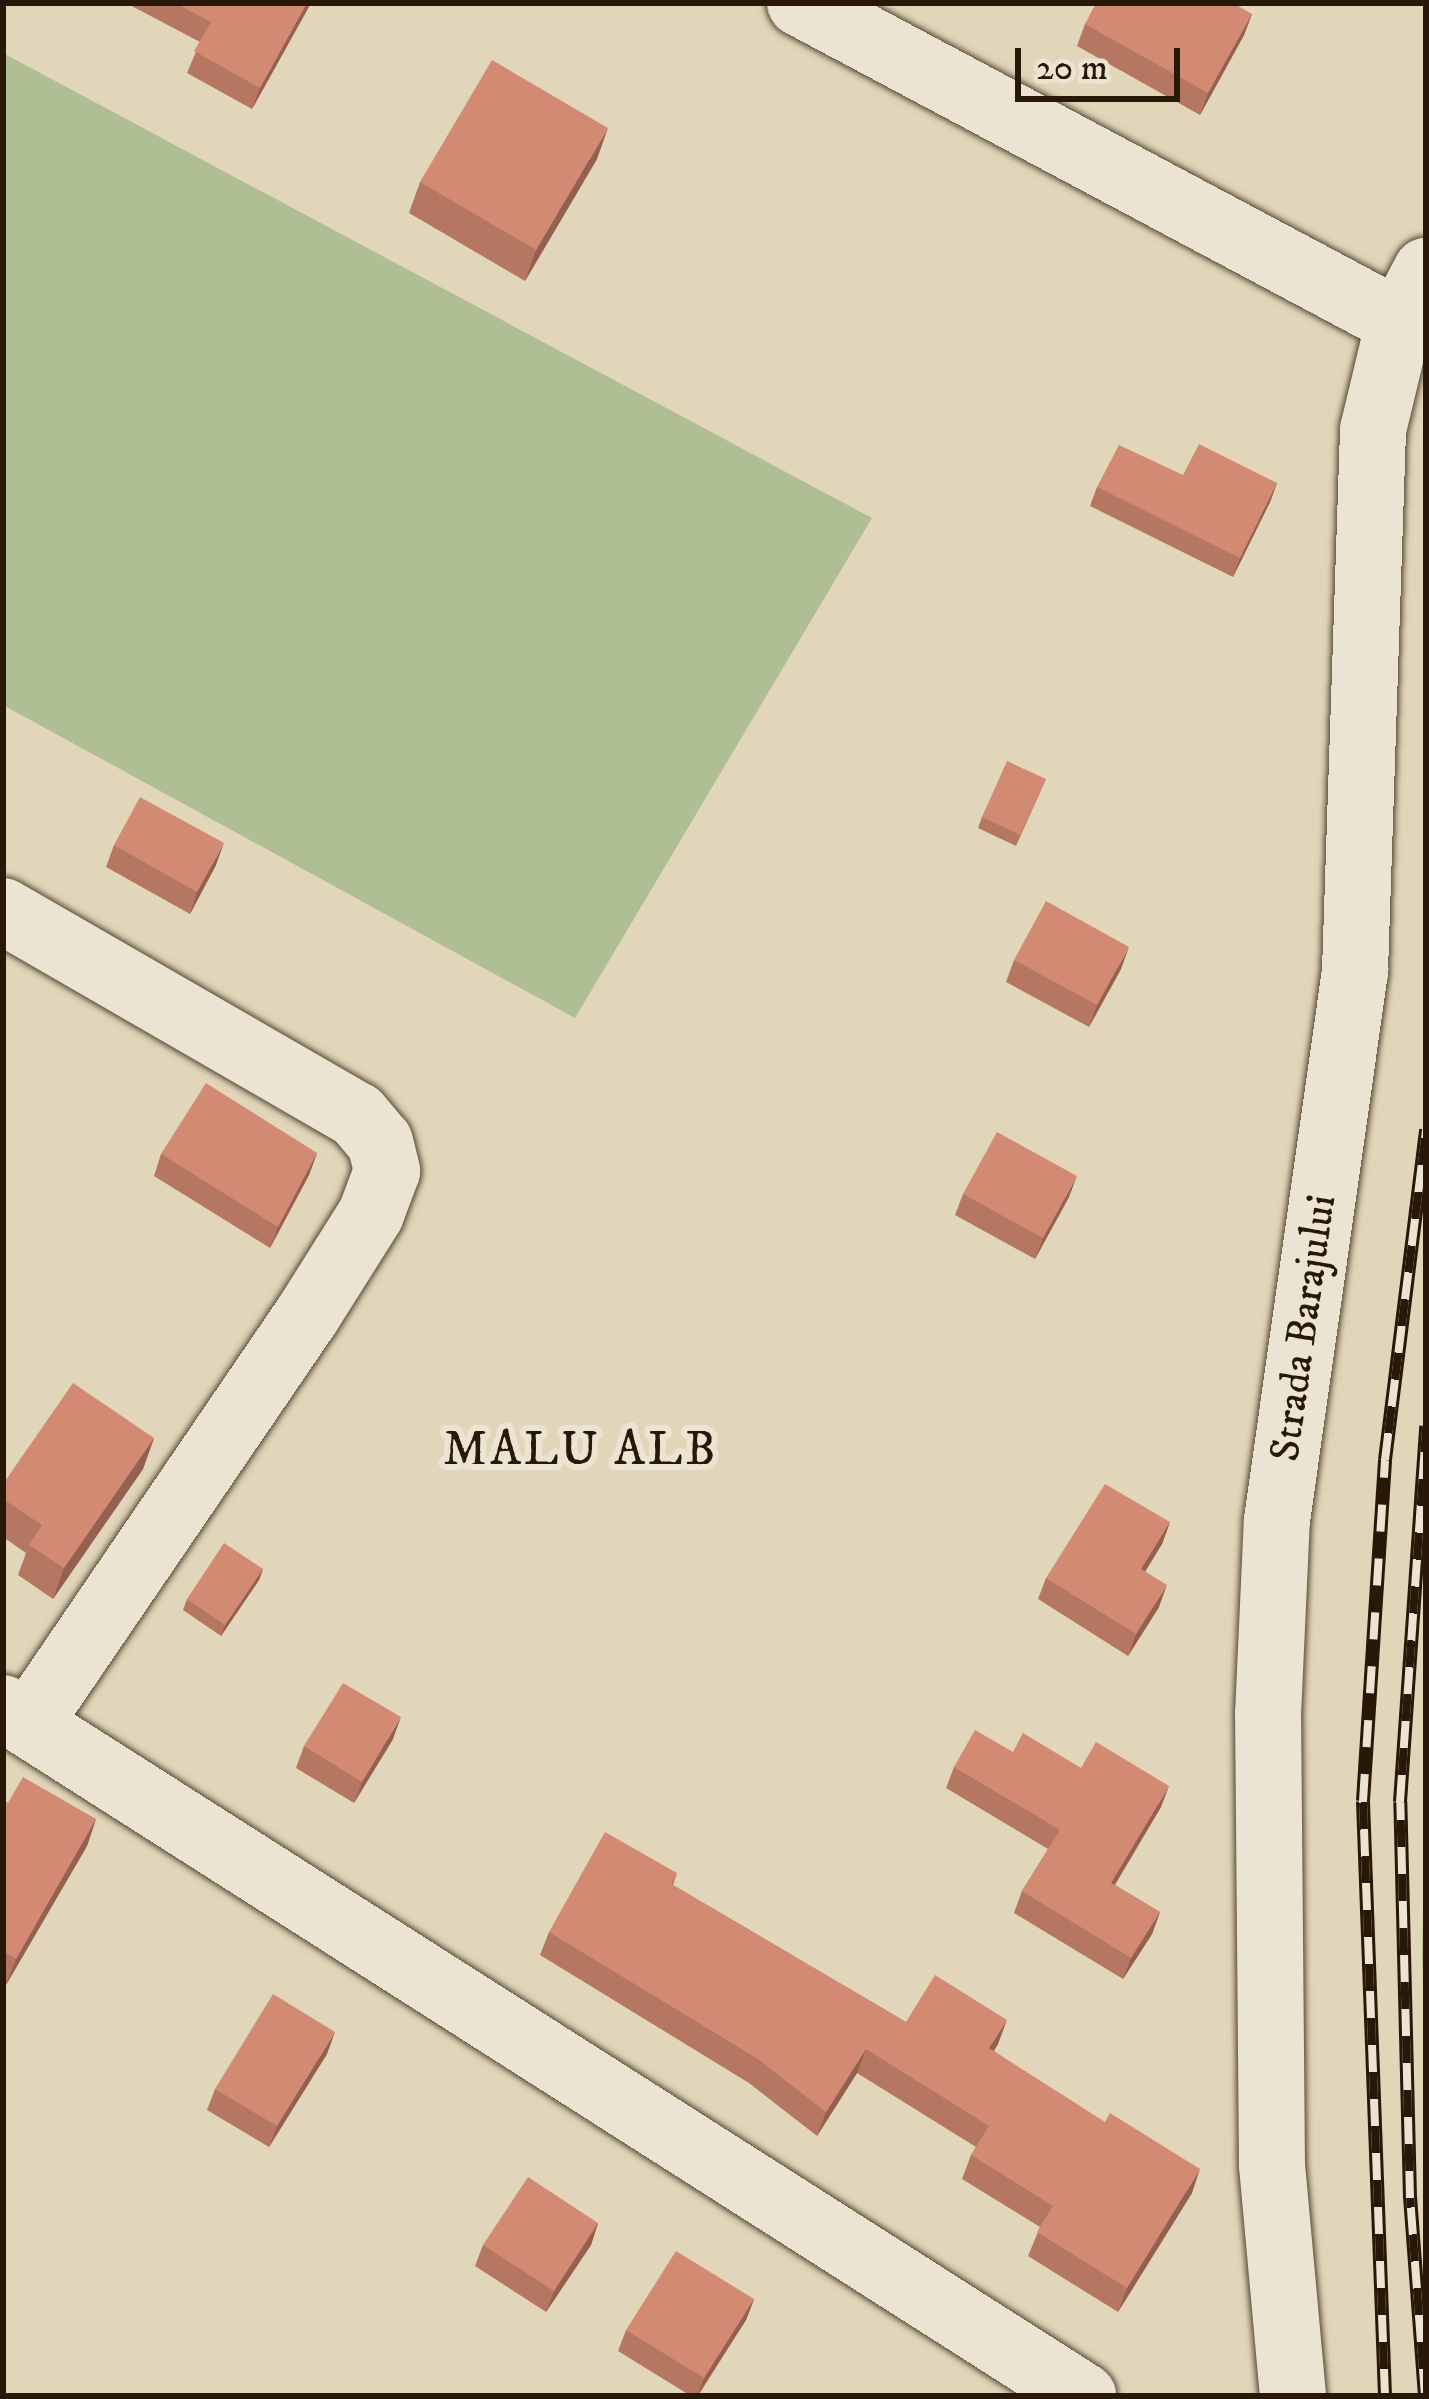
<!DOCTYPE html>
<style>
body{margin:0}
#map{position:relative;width:1429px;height:2399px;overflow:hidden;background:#e2d6ba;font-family:"IM FELL DW Pica",serif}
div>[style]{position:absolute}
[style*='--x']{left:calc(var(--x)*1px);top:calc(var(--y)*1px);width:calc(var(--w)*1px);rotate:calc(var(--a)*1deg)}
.green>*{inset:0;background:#afbf93}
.roads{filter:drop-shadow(0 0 3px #564834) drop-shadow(0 0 3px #564834)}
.minor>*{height:66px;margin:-33px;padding:0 33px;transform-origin:33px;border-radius:33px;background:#ece4d2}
.rail>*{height:14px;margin-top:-7px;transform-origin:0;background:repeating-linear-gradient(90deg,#ece4d2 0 27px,#281808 0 54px);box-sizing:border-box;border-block:3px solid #281808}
.wall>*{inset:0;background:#b57762}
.shaded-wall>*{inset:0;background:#946150}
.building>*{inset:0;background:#d38a72}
span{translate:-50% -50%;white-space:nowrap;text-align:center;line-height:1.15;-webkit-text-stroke:12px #ece4d2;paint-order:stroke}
.street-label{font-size:42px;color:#281808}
.quarter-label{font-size:48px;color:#281808;letter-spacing:3px}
.frame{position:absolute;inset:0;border:6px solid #281808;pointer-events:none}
.scale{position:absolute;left:1015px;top:48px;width:165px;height:54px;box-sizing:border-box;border:6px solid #281808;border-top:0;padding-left:15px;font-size:36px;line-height:42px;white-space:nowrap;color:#281808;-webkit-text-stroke:9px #ece4d2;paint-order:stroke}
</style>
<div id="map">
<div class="green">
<i style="clip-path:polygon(3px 53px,872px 518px,575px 1018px,3px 705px)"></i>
<i style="clip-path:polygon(1426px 1719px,1426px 2067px,1422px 1958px)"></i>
</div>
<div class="roads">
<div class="minor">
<i style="--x:800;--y:3;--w:679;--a:28.04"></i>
<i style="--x:3;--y:911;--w:409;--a:30"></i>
<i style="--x:357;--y:1115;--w:35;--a:50"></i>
<i style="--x:380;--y:1142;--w:30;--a:76"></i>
<i style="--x:387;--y:1171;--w:46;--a:110.4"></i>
<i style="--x:371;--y:1214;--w:118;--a:122.2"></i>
<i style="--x:308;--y:1314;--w:495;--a:124.3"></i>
<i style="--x:3;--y:1708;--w:1281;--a:32.5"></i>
<i style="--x:1293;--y:2396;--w:232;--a:-95.2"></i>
<i style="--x:1272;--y:2165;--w:450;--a:-90.5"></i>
<i style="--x:1268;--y:1715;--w:195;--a:-87.4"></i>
<i style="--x:1277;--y:1520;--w:555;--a:-81.91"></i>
<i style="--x:1355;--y:971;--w:541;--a:-88.09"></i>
<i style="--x:1373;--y:430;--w:111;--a:-76.5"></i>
<i style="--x:1399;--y:322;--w:58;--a:-62.1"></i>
</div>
</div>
<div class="rail">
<i style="--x:1385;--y:2396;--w:595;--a:-92.12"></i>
<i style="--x:1363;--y:1801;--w:342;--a:-86.3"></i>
<i style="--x:1385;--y:1460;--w:333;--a:-82.9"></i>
<i style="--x:1425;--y:2396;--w:199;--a:-94.3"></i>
<i style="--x:1410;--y:2198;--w:396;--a:-91.4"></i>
<i style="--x:1400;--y:1802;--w:377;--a:-86"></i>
</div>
<div class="wall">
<i style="clip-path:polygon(126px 3px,311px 3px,252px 109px,187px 73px,200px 42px)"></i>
<i style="clip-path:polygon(1252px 14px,1244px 35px,1200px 115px,1077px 46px,1085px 24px)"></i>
<i style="clip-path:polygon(597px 159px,525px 281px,409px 213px,420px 182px)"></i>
<i style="clip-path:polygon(1183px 475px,1277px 483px,1270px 502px,1233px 577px,1090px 506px,1097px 487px)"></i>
<i style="clip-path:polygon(1046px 779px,1016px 846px,978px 828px,982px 817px)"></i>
<i style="clip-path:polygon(114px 845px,216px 865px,190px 914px,106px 867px)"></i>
<i style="clip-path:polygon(1014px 960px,1121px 969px,1089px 1027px,1006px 982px)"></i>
<i style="clip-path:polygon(317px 1153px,309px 1175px,270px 1248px,154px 1176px,161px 1154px)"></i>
<i style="clip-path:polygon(963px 1194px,1069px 1197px,1035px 1259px,955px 1215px)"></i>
<i style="clip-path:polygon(154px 1438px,143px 1469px,53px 1599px,18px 1575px,26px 1553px,3px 1537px,3px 1484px)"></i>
<i style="clip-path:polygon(1170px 1522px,1162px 1544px,1145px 1571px,1159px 1607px,1128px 1656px,1038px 1599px,1046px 1578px)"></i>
<i style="clip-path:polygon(263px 1569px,259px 1580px,221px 1636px,183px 1610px,187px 1599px)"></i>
<i style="clip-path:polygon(393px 1739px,354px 1803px,296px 1768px,304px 1746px)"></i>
<i style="clip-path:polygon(1013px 1752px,1081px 1768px,1161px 1807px,1115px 1885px,1160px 1912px,1152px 1934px,1123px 1979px,1014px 1913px,1022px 1891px,1048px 1849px,946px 1788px,954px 1767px)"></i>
<i style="clip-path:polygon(3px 1800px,8px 1803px,96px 1819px,87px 1846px,6px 1985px,3px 1983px)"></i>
<i style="clip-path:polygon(677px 1873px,673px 1885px,906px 2022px,998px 2044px,994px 2051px,1192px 2193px,1118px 2312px,1028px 2256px,1040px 2227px,962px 2179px,971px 2155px,976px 2147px,857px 2073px,817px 2136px,749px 2083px,540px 1955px,549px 1932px)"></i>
<i style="clip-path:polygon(327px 2054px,269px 2147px,207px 2110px,215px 2089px)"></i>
<i style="clip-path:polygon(598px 2223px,591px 2245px,546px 2312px,475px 2266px,483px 2245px)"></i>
<i style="clip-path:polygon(754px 2299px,746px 2320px,698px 2396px,691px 2396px,618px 2351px,626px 2330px)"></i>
</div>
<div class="shaded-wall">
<i style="clip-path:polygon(307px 3px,311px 3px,252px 109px,260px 88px)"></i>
<i style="clip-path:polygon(1252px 14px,1244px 35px,1200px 115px,1208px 93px)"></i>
<i style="clip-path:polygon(608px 128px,597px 159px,525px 281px,536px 250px)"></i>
<i style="clip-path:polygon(1277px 483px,1270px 502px,1233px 577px,1240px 558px)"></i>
<i style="clip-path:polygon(224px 843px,216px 865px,190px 914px,197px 892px)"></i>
<i style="clip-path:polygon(1129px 947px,1121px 969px,1089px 1027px,1097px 1005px)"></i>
<i style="clip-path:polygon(317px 1153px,309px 1175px,270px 1248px,278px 1227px)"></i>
<i style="clip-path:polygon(1077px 1176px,1069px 1197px,1035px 1259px,1043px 1238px)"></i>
<i style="clip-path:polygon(154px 1438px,143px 1469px,53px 1599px,64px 1568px)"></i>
<i style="clip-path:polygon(1170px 1522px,1162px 1544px,1134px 1590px,1141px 1569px)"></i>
<i style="clip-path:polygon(263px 1569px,259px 1580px,221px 1636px,225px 1625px)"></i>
<i style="clip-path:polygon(1167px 1585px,1159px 1607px,1128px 1656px,1136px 1634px)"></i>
<i style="clip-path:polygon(401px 1717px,393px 1739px,354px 1803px,362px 1782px)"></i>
<i style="clip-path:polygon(1169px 1786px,1161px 1807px,1103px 1904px,1111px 1883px)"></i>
<i style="clip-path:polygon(96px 1819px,87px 1846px,6px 1985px,16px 1959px)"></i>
<i style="clip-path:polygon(1160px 1912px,1152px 1934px,1123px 1979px,1131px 1958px)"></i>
<i style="clip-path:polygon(1007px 2020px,998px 2044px,980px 2072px,989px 2048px)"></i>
<i style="clip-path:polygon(335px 2032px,327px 2054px,269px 2147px,277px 2126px)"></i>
<i style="clip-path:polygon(866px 2049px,857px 2073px,817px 2136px,826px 2112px)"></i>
<i style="clip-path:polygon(1200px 2169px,1192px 2193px,1118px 2312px,1127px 2288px)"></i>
<i style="clip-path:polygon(598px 2223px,591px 2245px,546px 2312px,554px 2291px)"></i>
<i style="clip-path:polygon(754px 2299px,746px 2320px,697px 2396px,704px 2378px)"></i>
</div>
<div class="building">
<i style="clip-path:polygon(175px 3px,307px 3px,260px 88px,194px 51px,211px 22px)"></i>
<i style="clip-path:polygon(1096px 3px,1233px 3px,1252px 14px,1208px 93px,1085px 24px)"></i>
<i style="clip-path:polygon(492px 60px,608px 128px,536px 250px,420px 182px)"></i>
<i style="clip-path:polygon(1199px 444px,1277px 483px,1240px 558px,1097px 487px,1119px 445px,1183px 475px)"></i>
<i style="clip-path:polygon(1007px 761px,1046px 779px,1020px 835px,982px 817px)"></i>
<i style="clip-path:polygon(140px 797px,224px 843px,197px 892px,114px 845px)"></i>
<i style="clip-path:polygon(1046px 901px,1129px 947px,1097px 1005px,1014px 960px)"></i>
<i style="clip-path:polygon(206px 1083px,317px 1153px,278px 1227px,161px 1154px)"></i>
<i style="clip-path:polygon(997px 1132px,1077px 1176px,1043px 1238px,963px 1194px)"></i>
<i style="clip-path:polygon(73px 1383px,154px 1438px,64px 1568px,29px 1545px,42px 1525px,3px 1499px,3px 1484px)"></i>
<i style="clip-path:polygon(1105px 1484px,1170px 1522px,1141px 1569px,1167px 1585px,1136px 1634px,1046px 1578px)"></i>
<i style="clip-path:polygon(224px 1543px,263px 1569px,225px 1625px,187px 1599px)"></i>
<i style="clip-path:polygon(343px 1683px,401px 1717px,362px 1782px,304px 1746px)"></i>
<i style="clip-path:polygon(975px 1730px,1013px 1752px,1023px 1733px,1081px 1768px,1096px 1742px,1169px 1786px,1111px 1883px,1160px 1912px,1131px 1958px,1022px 1891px,1060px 1830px,954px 1767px)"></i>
<i style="clip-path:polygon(23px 1777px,96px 1819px,16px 1959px,3px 1951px,3px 1800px,8px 1803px)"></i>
<i style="clip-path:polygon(605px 1832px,677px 1873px,671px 1884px,906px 2022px,935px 1975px,1007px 2020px,989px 2048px,1105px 2122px,1110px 2113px,1200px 2169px,1127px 2288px,1037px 2232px,1053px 2206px,971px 2155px,989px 2126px,866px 2049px,826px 2112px,758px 2059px,549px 1932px)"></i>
<i style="clip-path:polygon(273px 1994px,335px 2032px,277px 2126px,215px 2089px)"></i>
<i style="clip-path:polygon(528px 2177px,598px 2223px,554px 2291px,483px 2245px)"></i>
<i style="clip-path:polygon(676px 2251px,754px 2299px,704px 2378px,626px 2330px)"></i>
</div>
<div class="street-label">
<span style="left:1304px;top:1328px;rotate:-82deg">Strada Barajului</span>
</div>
<div class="quarter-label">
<span style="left:581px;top:1451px">MALU ALB</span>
</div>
<div class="frame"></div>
<div class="scale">20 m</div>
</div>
